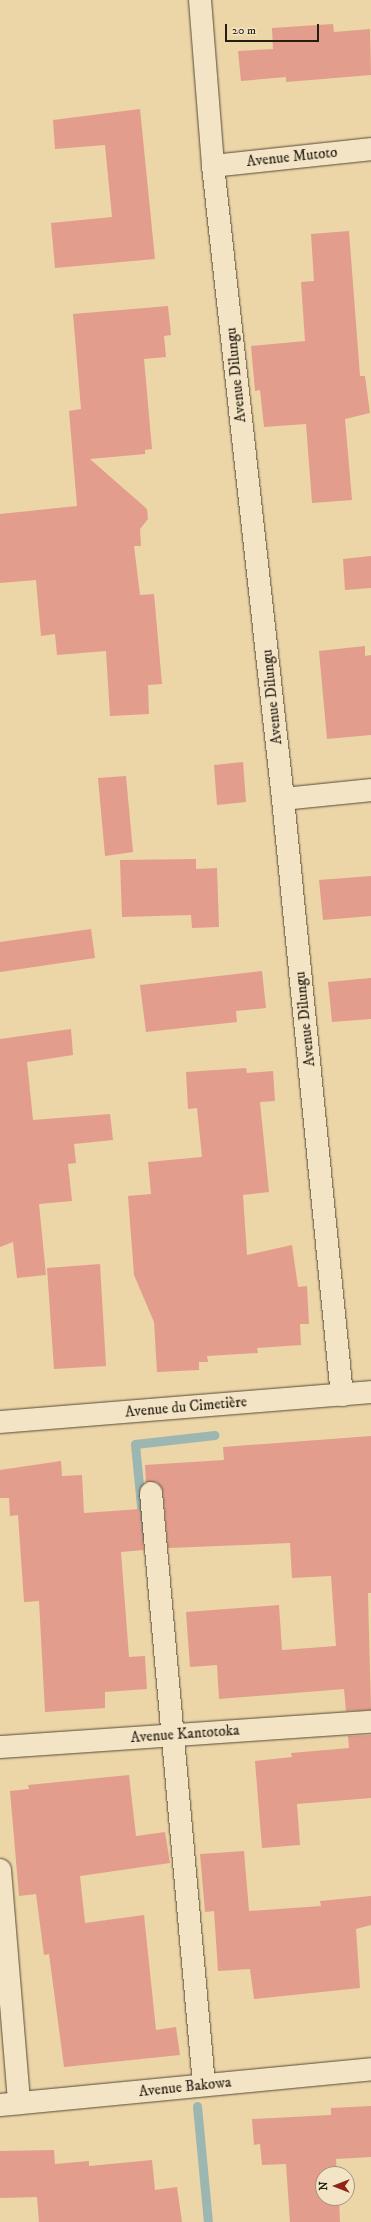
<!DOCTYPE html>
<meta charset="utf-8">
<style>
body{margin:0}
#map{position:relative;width:371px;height:2222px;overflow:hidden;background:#ecd5a7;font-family:"IM FELL DW Pica",serif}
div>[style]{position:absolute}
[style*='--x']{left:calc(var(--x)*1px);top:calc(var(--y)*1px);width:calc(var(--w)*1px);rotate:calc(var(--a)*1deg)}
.stream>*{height:9px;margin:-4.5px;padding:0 4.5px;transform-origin:4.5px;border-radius:4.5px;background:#9cb6b1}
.building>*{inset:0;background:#e39d8c}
.roads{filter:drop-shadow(0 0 1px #574b37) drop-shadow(0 0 1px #574b37)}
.street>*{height:22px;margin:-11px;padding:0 11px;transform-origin:11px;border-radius:11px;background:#f3e4c6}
span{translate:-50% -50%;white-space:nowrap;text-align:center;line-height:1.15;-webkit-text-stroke:3.5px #f3e4c6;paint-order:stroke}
.street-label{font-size:15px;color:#251d12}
.north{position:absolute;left:315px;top:2166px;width:40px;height:40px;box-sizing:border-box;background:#f3e4c6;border:1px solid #a1947e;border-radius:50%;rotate:270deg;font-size:11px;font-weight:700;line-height:16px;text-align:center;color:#251d12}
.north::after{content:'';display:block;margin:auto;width:14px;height:18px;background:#8f2418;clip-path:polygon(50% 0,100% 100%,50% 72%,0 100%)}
.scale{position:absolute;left:225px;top:24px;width:94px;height:18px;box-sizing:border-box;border:2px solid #251d12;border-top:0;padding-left:5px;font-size:12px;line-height:14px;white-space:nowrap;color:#251d12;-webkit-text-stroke:3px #f3e4c6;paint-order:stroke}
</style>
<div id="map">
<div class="stream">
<i style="--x:144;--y:1536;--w:92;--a:-95.6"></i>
<i style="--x:135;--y:1444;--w:80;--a:-6.5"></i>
<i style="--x:197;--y:2106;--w:117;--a:84.6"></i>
</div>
<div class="building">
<i style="clip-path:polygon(333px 24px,334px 32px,370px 29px,371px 75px,286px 82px,286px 77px,241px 81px,238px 51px,273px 49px,272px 28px)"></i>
<i style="clip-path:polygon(140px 109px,155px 259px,55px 268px,51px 223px,112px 217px,105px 145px,55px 149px,53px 120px)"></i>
<i style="clip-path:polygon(349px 231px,360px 376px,365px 376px,370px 413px,345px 419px,352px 500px,312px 503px,306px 424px,264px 427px,260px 390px,255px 391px,251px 346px,305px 341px,301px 282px,314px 281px,311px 234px)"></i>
<i style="clip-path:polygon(168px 306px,171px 335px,164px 336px,166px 357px,144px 359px,152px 449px,145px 450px,145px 454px,90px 459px,147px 509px,148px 519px,140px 529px,141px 546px,134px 546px,140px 595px,154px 594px,162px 684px,148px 685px,149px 714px,110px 716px,106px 651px,57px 655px,55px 634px,41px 636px,36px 580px,0 583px,0 514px,77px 506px,69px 411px,81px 409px,73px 314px)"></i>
<i style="clip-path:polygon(371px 556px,371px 588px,345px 590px,343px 559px)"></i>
<i style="clip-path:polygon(365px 646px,365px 656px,371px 655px,371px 735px,327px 739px,319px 651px)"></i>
<i style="clip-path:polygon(243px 762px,246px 802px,217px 805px,214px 765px)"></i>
<i style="clip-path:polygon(126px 776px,133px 852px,105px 856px,98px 778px)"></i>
<i style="clip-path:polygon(196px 859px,196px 869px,217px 868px,219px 927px,192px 928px,191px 915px,122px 917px,120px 860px)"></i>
<i style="clip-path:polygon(371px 876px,371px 916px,323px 920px,319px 880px)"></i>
<i style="clip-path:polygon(91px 929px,95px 958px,0 972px,0 942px)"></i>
<i style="clip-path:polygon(262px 971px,266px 1008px,236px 1011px,237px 1022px,146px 1032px,140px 985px)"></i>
<i style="clip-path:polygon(371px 978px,371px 1019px,332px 1022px,328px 982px)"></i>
<i style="clip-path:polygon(71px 1029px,73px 1055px,27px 1062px,33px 1120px,110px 1114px,113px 1140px,74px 1144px,76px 1163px,68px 1164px,72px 1201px,39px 1204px,46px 1275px,17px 1278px,13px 1242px,0 1247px,0 1039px)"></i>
<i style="clip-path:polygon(246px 1068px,247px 1073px,273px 1071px,275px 1101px,260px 1102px,269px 1192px,243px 1195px,247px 1255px,292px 1245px,298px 1287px,307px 1286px,309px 1324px,300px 1324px,301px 1345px,257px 1348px,258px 1353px,207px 1356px,208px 1362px,199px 1362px,199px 1370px,157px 1372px,154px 1322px,134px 1275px,128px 1196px,151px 1194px,148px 1162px,202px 1157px,197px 1108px,188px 1109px,186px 1072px)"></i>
<i style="clip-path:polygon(100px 1264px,106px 1366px,54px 1369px,47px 1268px)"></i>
<i style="clip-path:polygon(371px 1436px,371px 1593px,368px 1593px,371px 1710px,346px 1711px,344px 1689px,219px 1699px,217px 1665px,190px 1667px,186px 1612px,279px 1605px,282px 1650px,336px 1646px,331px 1576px,292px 1578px,290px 1543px,168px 1548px,163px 1492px,157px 1482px,146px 1482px,145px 1465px,224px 1460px,223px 1447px)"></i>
<i style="clip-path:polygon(61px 1461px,62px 1476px,82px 1475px,84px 1513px,140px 1509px,144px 1550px,121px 1552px,129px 1657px,145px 1656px,147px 1689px,105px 1692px,105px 1708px,45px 1712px,39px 1601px,24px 1602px,18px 1515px,10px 1516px,9px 1498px,0 1498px,0 1470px)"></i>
<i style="clip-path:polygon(371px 1735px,371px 1798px,297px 1804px,300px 1845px,262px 1848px,255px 1761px,292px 1757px,291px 1753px,349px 1748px,348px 1736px)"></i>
<i style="clip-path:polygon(129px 1775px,136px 1836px,165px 1832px,170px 1863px,80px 1876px,85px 1923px,144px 1915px,156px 2030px,176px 2027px,180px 2055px,64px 2067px,49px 1954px,44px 1955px,36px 1894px,19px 1896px,10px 1791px,29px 1789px,28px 1785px)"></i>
<i style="clip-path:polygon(244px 1851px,249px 1911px,321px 1906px,320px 1901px,371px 1896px,371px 1925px,356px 1929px,360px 1988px,254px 1999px,250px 1969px,218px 1971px,214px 1911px,205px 1912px,200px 1854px)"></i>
<i style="clip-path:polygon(371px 2106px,371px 2157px,336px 2159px,337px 2174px,323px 2174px,323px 2198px,339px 2198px,340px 2222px,290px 2222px,286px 2164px,262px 2165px,260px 2144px,254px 2145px,252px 2119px,331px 2115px,331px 2108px)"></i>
<i style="clip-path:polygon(54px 2150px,55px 2164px,89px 2161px,89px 2166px,152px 2160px,155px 2190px,177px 2187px,182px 2222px,39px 2222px,37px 2197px,0 2198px,0 2151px)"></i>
</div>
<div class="roads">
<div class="street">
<i style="--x:200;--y:0;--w:167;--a:85.5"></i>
<i style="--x:213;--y:166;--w:637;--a:83.69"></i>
<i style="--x:283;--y:799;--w:599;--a:84.35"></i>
<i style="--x:213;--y:166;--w:159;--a:-6.1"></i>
<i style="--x:283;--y:799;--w:88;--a:-5.8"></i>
<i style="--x:0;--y:1422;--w:372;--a:-4.6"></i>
<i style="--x:151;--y:1493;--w:594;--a:84.88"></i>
<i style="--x:0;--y:1747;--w:372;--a:-3.9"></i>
<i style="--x:0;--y:1870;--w:234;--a:85.3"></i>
<i style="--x:0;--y:2105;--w:373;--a:-5.5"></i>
</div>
</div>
<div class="street-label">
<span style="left:292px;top:157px;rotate:-6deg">Avenue Mutoto</span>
<span style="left:236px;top:375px;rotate:-96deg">Avenue Dilungu</span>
<span style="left:272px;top:697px;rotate:-96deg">Avenue Dilungu</span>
<span style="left:305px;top:1019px;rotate:-96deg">Avenue Dilungu</span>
<span style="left:186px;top:1407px;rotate:-5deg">Avenue du Cimetière</span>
<span style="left:185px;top:1734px;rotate:-4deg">Avenue Kantotoka</span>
<span style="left:185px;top:2087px;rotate:-6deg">Avenue Bakowa</span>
</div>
<div class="north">N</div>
<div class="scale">20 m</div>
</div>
